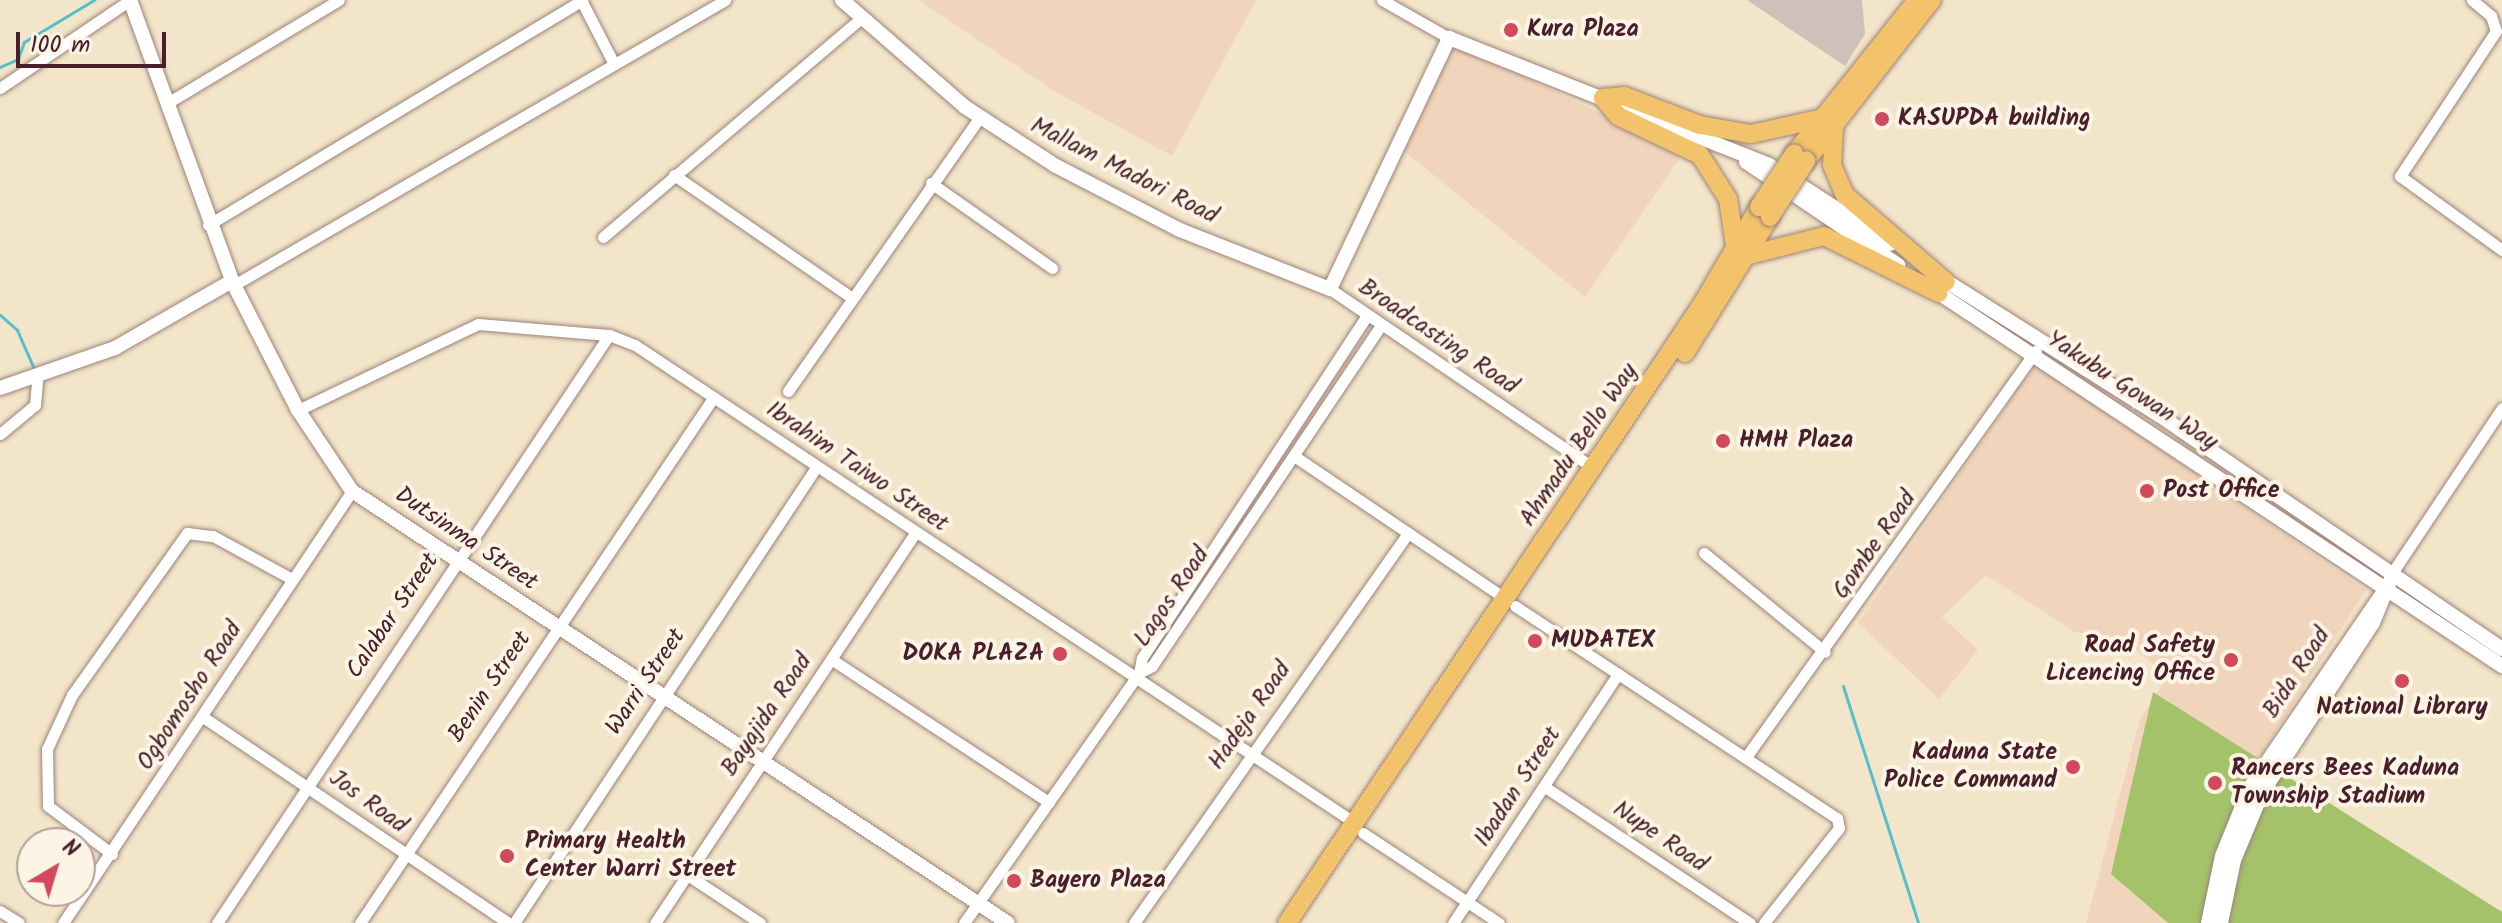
<!DOCTYPE html>
<style>
body{margin:0}
#map{position:relative;width:2502px;height:923px;overflow:hidden;background:#f2e5c9;font-family:Kalam,sans-serif}
div>[style]{position:absolute}
[style*='--x']{left:calc(var(--x)*1px);top:calc(var(--y)*1px);width:calc(var(--w)*1px);rotate:calc(var(--a)*1deg)}
.built>*{inset:0;background:#f0d5bc}
.industrial>*{inset:0;background:#cec1b9}
.green>*{inset:0;background:#a4c269}
.stream>*{height:3px;margin:-1.5px;padding:0 1.5px;transform-origin:1.5px;border-radius:1.5px;background:#53c0cc}
.roads{filter:drop-shadow(0 0 2px #9e827a) drop-shadow(0 0 2px #9e827a)}
.minor>*{height:11px;margin:-5.5px;padding:0 5.5px;transform-origin:5.5px;border-radius:5.5px;background:#fff}
.tertiary>*{height:14px;margin:-7px;padding:0 7px;transform-origin:7px;border-radius:7px;background:#fff}
.primary>*{height:18px;margin:-9px;padding:0 9px;transform-origin:9px;border-radius:9px;background:#f2c36a}
.bridges{filter:drop-shadow(0 0 2px #9e827a) drop-shadow(0 0 2px #9e827a)}
.primary-bridge>*{height:18px;margin:-9px;padding:0 9px;transform-origin:9px;border-radius:9px;background:#f2c36a}
.dots>*{width:22px;height:22px;translate:-50% -50%;box-sizing:border-box;border:4px solid #fcf5e5;border-radius:50%}
span{translate:-50% -50%;white-space:nowrap;text-align:center;line-height:1.15;-webkit-text-stroke:8px #fcf5e5;paint-order:stroke}
.poi-label{font-size:24px;color:#4a1f2b;font-weight:700}
.left{translate:0 -50%;text-align:left}
.right{translate:-100% -50%;text-align:right}
.street-label{font-size:24px;color:#4a1f2b}
.north{position:absolute;left:16px;top:827px;width:80px;height:80px;box-sizing:border-box;background:#fcf5e5;border:2px solid #b59f9b;border-radius:50%;rotate:38deg;font-size:22px;font-weight:700;line-height:32px;text-align:center;color:#4a1f2b}
.north::after{content:'';display:block;margin:auto;width:28px;height:36px;background:#d1495b;clip-path:polygon(50% 0,100% 100%,50% 72%,0 100%)}
.scale{position:absolute;left:16px;top:32px;width:150px;height:36px;box-sizing:border-box;border:4px solid #4a1f2b;border-top:0;padding-left:10px;font-size:24px;line-height:28px;white-space:nowrap;color:#4a1f2b;-webkit-text-stroke:6px #fcf5e5;paint-order:stroke}
</style>
<div id="map">
<div class="built">
<i style="clip-path:polygon(918px 0,1256px 0,1172px 156px,1054px 91px)"></i>
<i style="clip-path:polygon(1456px 44px,1683px 153px,1585px 297px,1400px 148px)"></i>
<i style="clip-path:polygon(2035px 364px,2366px 590px,2238px 791px,2197px 923px,2086px 923px,2140px 719px,2168px 676px,2121px 638px,2075px 632px,1986px 575px,1942px 617px,1978px 650px,1939px 699px,1858px 623px)"></i>
</div>
<div class="industrial">
<i style="clip-path:polygon(1747px 0,1862px 0,1865px 34px,1845px 66px)"></i>
</div>
<div class="green">
<i style="clip-path:polygon(2153px 692px,2502px 912px,2502px 923px,2168px 923px,2111px 874px)"></i>
</div>
<div class="stream">
<i style="--x:0;--y:67;--w:20;--a:-24"></i>
<i style="--x:18;--y:59;--w:18;--a:-71"></i>
<i style="--x:24;--y:42;--w:82;--a:-31"></i>
<i style="--x:0;--y:315;--w:23;--a:41"></i>
<i style="--x:17;--y:330;--w:45;--a:66.3"></i>
<i style="--x:1843;--y:686;--w:249;--a:72.4"></i>
</div>
<div class="roads">
<div class="minor">
<i style="--x:581;--y:0;--w:72;--a:62.7"></i>
<i style="--x:1382;--y:0;--w:77;--a:29.6"></i>
<i style="--x:2472;--y:0;--w:25;--a:40"></i>
<i style="--x:2491;--y:16;--w:16;--a:72"></i>
<i style="--x:2496;--y:31;--w:174;--a:123.5"></i>
<i style="--x:2400;--y:176;--w:126;--a:36"></i>
<i style="--x:0;--y:88;--w:157;--a:-34.1"></i>
<i style="--x:169;--y:102;--w:198;--a:-31"></i>
<i style="--x:674;--y:175;--w:216;--a:34.6"></i>
<i style="--x:931;--y:183;--w:148;--a:35.1"></i>
<i style="--x:208;--y:225;--w:437;--a:-31"></i>
<i style="--x:603;--y:237;--w:340;--a:-40.3"></i>
<i style="--x:234;--y:285;--w:568;--a:-30.13"></i>
<i style="--x:1330;--y:289;--w:318;--a:34.2"></i>
<i style="--x:788;--y:391;--w:335;--a:-55"></i>
<i style="--x:298;--y:410;--w:199;--a:-25.5"></i>
<i style="--x:478;--y:324;--w:131;--a:4.8"></i>
<i style="--x:609;--y:335;--w:28;--a:21"></i>
<i style="--x:635;--y:345;--w:864;--a:33.58"></i>
<i style="--x:0;--y:434;--w:45;--a:-39.6"></i>
<i style="--x:35;--y:405;--w:25;--a:-85"></i>
<i style="--x:1294;--y:456;--w:256;--a:34"></i>
<i style="--x:1704;--y:553;--w:156;--a:39.3"></i>
<i style="--x:2392;--y:573;--w:198;--a:-56.3"></i>
<i style="--x:1515;--y:606;--w:386;--a:33.4"></i>
<i style="--x:1837;--y:818;--w:10;--a:79"></i>
<i style="--x:1839;--y:828;--w:121;--a:128.3"></i>
<i style="--x:831;--y:659;--w:261;--a:33.3"></i>
<i style="--x:1139;--y:673;--w:15;--a:-79"></i>
<i style="--x:1142;--y:658;--w:408;--a:-56.7"></i>
<i style="--x:203;--y:717;--w:368;--a:34"></i>
<i style="--x:1746;--y:757;--w:499;--a:-54.5"></i>
<i style="--x:1545;--y:787;--w:246;--a:33.6"></i>
<i style="--x:1363;--y:833;--w:163;--a:33.5"></i>
<i style="--x:112;--y:854;--w:80;--a:-143.1"></i>
<i style="--x:48;--y:806;--w:57;--a:-91"></i>
<i style="--x:47;--y:749;--w:60;--a:-65.2"></i>
<i style="--x:72;--y:695;--w:199;--a:-54.6"></i>
<i style="--x:187;--y:533;--w:26;--a:7"></i>
<i style="--x:213;--y:536;--w:90;--a:28.6"></i>
<i style="--x:686;--y:874;--w:89;--a:33.5"></i>
<i style="--x:0;--y:911;--w:22;--a:32"></i>
<i style="--x:63;--y:923;--w:520;--a:-56.22"></i>
<i style="--x:217;--y:923;--w:707;--a:-56.31"></i>
<i style="--x:360;--y:923;--w:633;--a:-56.08"></i>
<i style="--x:514;--y:923;--w:548;--a:-56.45"></i>
<i style="--x:655;--y:923;--w:470;--a:-56.3"></i>
<i style="--x:964;--y:923;--w:305;--a:-55"></i>
<i style="--x:1139;--y:673;--w:15;--a:-28"></i>
<i style="--x:1152;--y:666;--w:409;--a:-56.1"></i>
<i style="--x:1134;--y:923;--w:472;--a:-54.9"></i>
<i style="--x:1453;--y:923;--w:299;--a:-56.5"></i>
</div>
<div class="tertiary">
<i style="--x:130;--y:0;--w:303;--a:70"></i>
<i style="--x:234;--y:285;--w:140;--a:62.9"></i>
<i style="--x:298;--y:410;--w:97;--a:56.3"></i>
<i style="--x:352;--y:491;--w:785;--a:33.37"></i>
<i style="--x:842;--y:0;--w:163;--a:41"></i>
<i style="--x:965;--y:107;--w:108;--a:33"></i>
<i style="--x:1056;--y:166;--w:140;--a:27.3"></i>
<i style="--x:1180;--y:230;--w:161;--a:21.5"></i>
<i style="--x:1330;--y:289;--w:278;--a:-64.6"></i>
<i style="--x:1449;--y:38;--w:344;--a:21.6"></i>
<i style="--x:1769;--y:165;--w:145;--a:32.9"></i>
<i style="--x:1746;--y:162;--w:184;--a:34.1"></i>
<i style="--x:1938;--y:276;--w:261;--a:32.2"></i>
<i style="--x:2159;--y:415;--w:415;--a:34.3"></i>
<i style="--x:1931;--y:288;--w:685;--a:33.5"></i>
<i style="--x:0;--y:388;--w:122;--a:-19.2"></i>
<i style="--x:115;--y:348;--w:135;--a:-29.8"></i>
<i style="--x:2208;--y:923;--w:68;--a:-78.2"></i>
<i style="--x:2222;--y:856;--w:74;--a:-67.9"></i>
<i style="--x:2250;--y:787;--w:232;--a:-55.6"></i>
<i style="--x:2221;--y:923;--w:64;--a:-78.3"></i>
<i style="--x:2234;--y:860;--w:73;--a:-67.3"></i>
<i style="--x:2262;--y:793;--w:203;--a:-56.9"></i>
<i style="--x:2373;--y:623;--w:45;--a:-68"></i>
</div>
<div class="primary">
<i style="--x:1603;--y:98;--w:21;--a:-5"></i>
<i style="--x:1624;--y:96;--w:81;--a:20.9"></i>
<i style="--x:1700;--y:125;--w:52;--a:10"></i>
<i style="--x:1751;--y:134;--w:74;--a:-12.5"></i>
<i style="--x:1603;--y:98;--w:23;--a:50"></i>
<i style="--x:1618;--y:116;--w:91;--a:25.4"></i>
<i style="--x:1700;--y:155;--w:52;--a:57.5"></i>
<i style="--x:1728;--y:199;--w:48;--a:81.5"></i>
<i style="--x:1834;--y:128;--w:37;--a:93"></i>
<i style="--x:1832;--y:165;--w:33;--a:67"></i>
<i style="--x:1845;--y:195;--w:133;--a:40.7"></i>
<i style="--x:1794;--y:154;--w:197;--a:-51.4"></i>
<i style="--x:1806;--y:161;--w:204;--a:-52"></i>
<i style="--x:1749;--y:255;--w:77;--a:-14.2"></i>
<i style="--x:1824;--y:236;--w:128;--a:26.4"></i>
<i style="--x:1685;--y:353;--w:160;--a:-58"></i>
<i style="--x:1287;--y:923;--w:743;--a:-56.14"></i>
<i style="--x:1701;--y:306;--w:115;--a:-59.6"></i>
</div>
</div>
<div class="bridges">
<div class="primary-bridge">
<i style="--x:1759;--y:207;--w:64;--a:-56.6"></i>
<i style="--x:1770;--y:217;--w:67;--a:-57.3"></i>
</div>
</div>
<div class="dots">
<i style="left:1511px;top:30px;background:#d1495b"></i>
<i style="left:1882px;top:119px;background:#d1495b"></i>
<i style="left:1723px;top:441px;background:#d1495b"></i>
<i style="left:2147px;top:491px;background:#d1495b"></i>
<i style="left:1535px;top:641px;background:#d1495b"></i>
<i style="left:1060px;top:654px;background:#d1495b"></i>
<i style="left:2231px;top:660px;background:#d1495b"></i>
<i style="left:2402px;top:681px;background:#d1495b"></i>
<i style="left:2073px;top:767px;background:#d1495b"></i>
<i style="left:2215px;top:783px;background:#d1495b"></i>
<i style="left:507px;top:856px;background:#d1495b"></i>
<i style="left:1014px;top:881px;background:#d1495b"></i>
</div>
<div class="poi-label">
<span class="left" style="left:1527px;top:30px">Kura Plaza</span>
<span class="left" style="left:1898px;top:119px">KASUPDA building</span>
<span class="left" style="left:1739px;top:441px">HMH Plaza</span>
<span class="left" style="left:2163px;top:491px">Post Office</span>
<span class="left" style="left:1551px;top:641px">MUDATEX</span>
<span class="right" style="left:2215px;top:660px">Road Safety<br>Licencing Office</span>
<span class="right" style="left:1044px;top:654px">DOKA PLAZA</span>
<span style="left:2402px;top:708px">National Library</span>
<span class="right" style="left:2057px;top:767px">Kaduna State<br>Police Command</span>
<span class="left" style="left:2231px;top:783px">Rancers Bees Kaduna<br>Township Stadium</span>
<span class="left" style="left:525px;top:856px">Primary Health<br>Center Warri Street</span>
<span class="left" style="left:1030px;top:881px">Bayero Plaza</span>
</div>
<div class="street-label">
<span style="left:1124px;top:171px;rotate:27deg">Mallam Madori Road</span>
<span style="left:1438px;top:337px;rotate:34deg">Broadcasting Road</span>
<span style="left:2132px;top:391px;rotate:33deg">Yakubu Gowan Way</span>
<span style="left:1579px;top:445px;rotate:-56deg">Ahmadu Bello Way</span>
<span style="left:857px;top:467px;rotate:34deg">Ibrahim Taiwo Street</span>
<span style="left:466px;top:539px;rotate:34deg">Dutsinma Street</span>
<span style="left:1875px;top:545px;rotate:-55deg">Gombe Road</span>
<span style="left:1172px;top:597px;rotate:-56deg">Lagos Road</span>
<span style="left:393px;top:616px;rotate:-56deg">Calabar Street</span>
<span style="left:2297px;top:673px;rotate:-57deg">Bida Road</span>
<span style="left:646px;top:682px;rotate:-56deg">Warri Street</span>
<span style="left:490px;top:687px;rotate:-56deg">Benin Street</span>
<span style="left:190px;top:696px;rotate:-57deg">Ogbomosho Road</span>
<span style="left:767px;top:715px;rotate:-56deg">Bayajida Road</span>
<span style="left:1250px;top:716px;rotate:-55deg">Hadeja Road</span>
<span style="left:1518px;top:787px;rotate:-57deg">Ibadan Street</span>
<span style="left:368px;top:802px;rotate:36deg">Jos Road</span>
<span style="left:1660px;top:837px;rotate:34deg">Nupe Road</span>
</div>
<div class="north">N</div>
<div class="scale">100 m</div>
</div>
